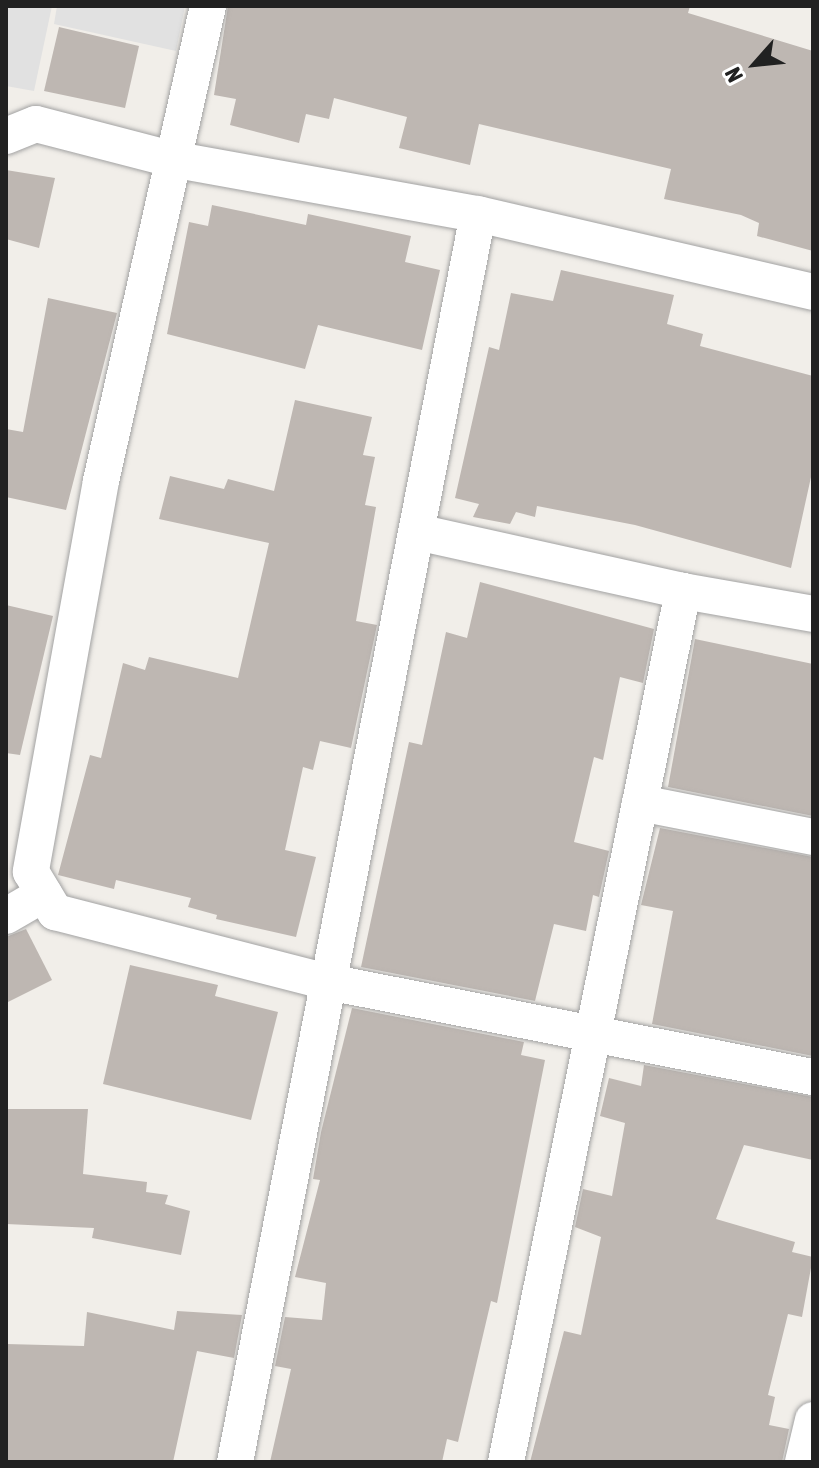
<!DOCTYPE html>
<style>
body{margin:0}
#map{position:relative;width:819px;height:1468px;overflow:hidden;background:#f1eee9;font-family:"Asap Condensed",sans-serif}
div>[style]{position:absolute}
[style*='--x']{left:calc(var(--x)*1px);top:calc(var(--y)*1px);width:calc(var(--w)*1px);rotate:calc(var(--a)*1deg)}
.parking>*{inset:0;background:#e1e1e1}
.building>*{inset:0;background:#beb7b2}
.roads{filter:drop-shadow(0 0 2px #a2a2a2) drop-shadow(0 0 2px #a2a2a2)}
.minor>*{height:36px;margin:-18px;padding:0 18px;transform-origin:18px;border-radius:18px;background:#fff}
span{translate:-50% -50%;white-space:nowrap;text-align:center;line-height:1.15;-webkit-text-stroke:6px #fff;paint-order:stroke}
.frame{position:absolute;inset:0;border:8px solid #212121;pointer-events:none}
.north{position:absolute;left:715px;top:24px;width:80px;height:80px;-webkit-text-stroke:6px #fff;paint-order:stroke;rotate:243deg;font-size:22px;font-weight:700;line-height:32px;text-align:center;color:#212121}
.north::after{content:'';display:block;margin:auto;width:28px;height:36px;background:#212121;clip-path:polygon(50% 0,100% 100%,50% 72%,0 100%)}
</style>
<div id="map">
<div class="parking">
<i style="clip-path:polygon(6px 6px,52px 6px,34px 91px,6px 86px)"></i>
<i style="clip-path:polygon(57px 6px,185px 6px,176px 51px,54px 24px)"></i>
</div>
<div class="building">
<i style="clip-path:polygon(228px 6px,690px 6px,688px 13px,813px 51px,813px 251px,757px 236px,759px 223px,741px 215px,664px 199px,671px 169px,479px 124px,470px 165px,399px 148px,407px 117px,334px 98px,329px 119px,306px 114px,299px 143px,230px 125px,236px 99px,214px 95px)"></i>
<i style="clip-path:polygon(59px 27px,139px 46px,125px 108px,44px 91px)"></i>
<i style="clip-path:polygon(6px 170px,55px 178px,39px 248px,6px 239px)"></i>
<i style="clip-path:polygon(212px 205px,306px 225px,308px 214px,411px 236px,405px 262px,440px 270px,422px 350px,318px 325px,305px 369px,167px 334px,189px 222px,208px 226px)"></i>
<i style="clip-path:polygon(561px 270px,674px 295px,667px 324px,703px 334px,700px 346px,813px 376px,813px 468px,791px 568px,635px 525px,537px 506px,535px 517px,516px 512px,510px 524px,473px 517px,479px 504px,455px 498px,489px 347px,499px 350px,511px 293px,553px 301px)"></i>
<i style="clip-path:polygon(48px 298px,117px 313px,66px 510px,6px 497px,6px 429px,23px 432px)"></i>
<i style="clip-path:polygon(295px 400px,372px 417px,363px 455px,375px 457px,365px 505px,376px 507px,356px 621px,377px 625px,351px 748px,320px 741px,313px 770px,303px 767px,285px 850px,316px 857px,296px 937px,216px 919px,217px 915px,188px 907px,191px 898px,116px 880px,114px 889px,58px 875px,90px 755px,101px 758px,123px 663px,145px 670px,149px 657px,238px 678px,269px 543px,159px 519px,170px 476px,224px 489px,228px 479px,274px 491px)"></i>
<i style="clip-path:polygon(480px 582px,654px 629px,643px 683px,620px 677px,603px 760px,594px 757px,574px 842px,609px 851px,599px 897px,593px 895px,586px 931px,554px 924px,535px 1001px,361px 967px,409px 742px,422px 745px,446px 632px,467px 638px)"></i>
<i style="clip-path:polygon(6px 605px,53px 616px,20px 755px,6px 753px)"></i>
<i style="clip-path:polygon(695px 639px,813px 664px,813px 816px,668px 787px)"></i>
<i style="clip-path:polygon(660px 828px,813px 857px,813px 1056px,652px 1024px,673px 911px,641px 905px)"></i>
<i style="clip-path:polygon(26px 929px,52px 980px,6px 1003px,6px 937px)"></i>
<i style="clip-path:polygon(130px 965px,218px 985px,215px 996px,278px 1012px,251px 1120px,103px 1084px)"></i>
<i style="clip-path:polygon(352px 1008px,524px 1042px,521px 1055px,545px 1060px,497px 1303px,491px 1301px,458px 1442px,447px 1439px,442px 1462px,270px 1462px,291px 1369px,275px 1366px,285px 1317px,322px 1320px,326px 1283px,295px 1277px,320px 1180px,313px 1179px,321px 1132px)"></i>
<i style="clip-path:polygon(644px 1065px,813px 1097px,813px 1160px,744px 1145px,716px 1219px,795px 1242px,792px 1252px,813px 1257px,802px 1317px,788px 1314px,768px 1395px,775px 1397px,769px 1425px,789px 1429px,782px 1462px,530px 1462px,564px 1331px,581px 1335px,601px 1237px,575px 1227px,583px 1189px,612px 1196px,625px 1123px,600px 1116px,609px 1078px,641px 1086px)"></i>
<i style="clip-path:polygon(6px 1109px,88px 1109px,83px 1174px,147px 1182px,146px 1192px,168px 1195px,165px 1204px,190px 1211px,181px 1255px,92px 1238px,94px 1228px,6px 1224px)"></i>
<i style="clip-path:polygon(177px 1311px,242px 1315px,234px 1358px,197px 1351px,173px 1462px,6px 1462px,6px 1344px,84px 1346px,87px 1312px,174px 1330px)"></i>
</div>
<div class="roads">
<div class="minor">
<i style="--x:208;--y:6;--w:487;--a:102.7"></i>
<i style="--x:101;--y:481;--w:397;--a:100.2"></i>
<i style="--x:31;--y:872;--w:47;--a:59"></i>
<i style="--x:55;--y:912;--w:282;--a:14.4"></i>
<i style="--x:328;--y:982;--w:494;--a:11.1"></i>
<i style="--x:6;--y:136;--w:32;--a:-22"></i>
<i style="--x:36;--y:124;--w:139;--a:14.5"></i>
<i style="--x:171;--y:159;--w:312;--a:10.2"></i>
<i style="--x:478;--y:214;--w:344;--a:13.1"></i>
<i style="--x:417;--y:532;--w:272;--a:12.5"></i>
<i style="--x:683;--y:591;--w:132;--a:10"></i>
<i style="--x:640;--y:803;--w:176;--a:11.1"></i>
<i style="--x:6;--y:916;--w:44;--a:-30.1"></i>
<i style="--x:235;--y:1462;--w:1271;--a:-78.98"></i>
<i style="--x:506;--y:1462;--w:889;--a:-78.51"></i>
<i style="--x:803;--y:1462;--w:43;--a:-76.6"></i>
</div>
</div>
<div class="frame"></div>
<div class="north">N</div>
</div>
